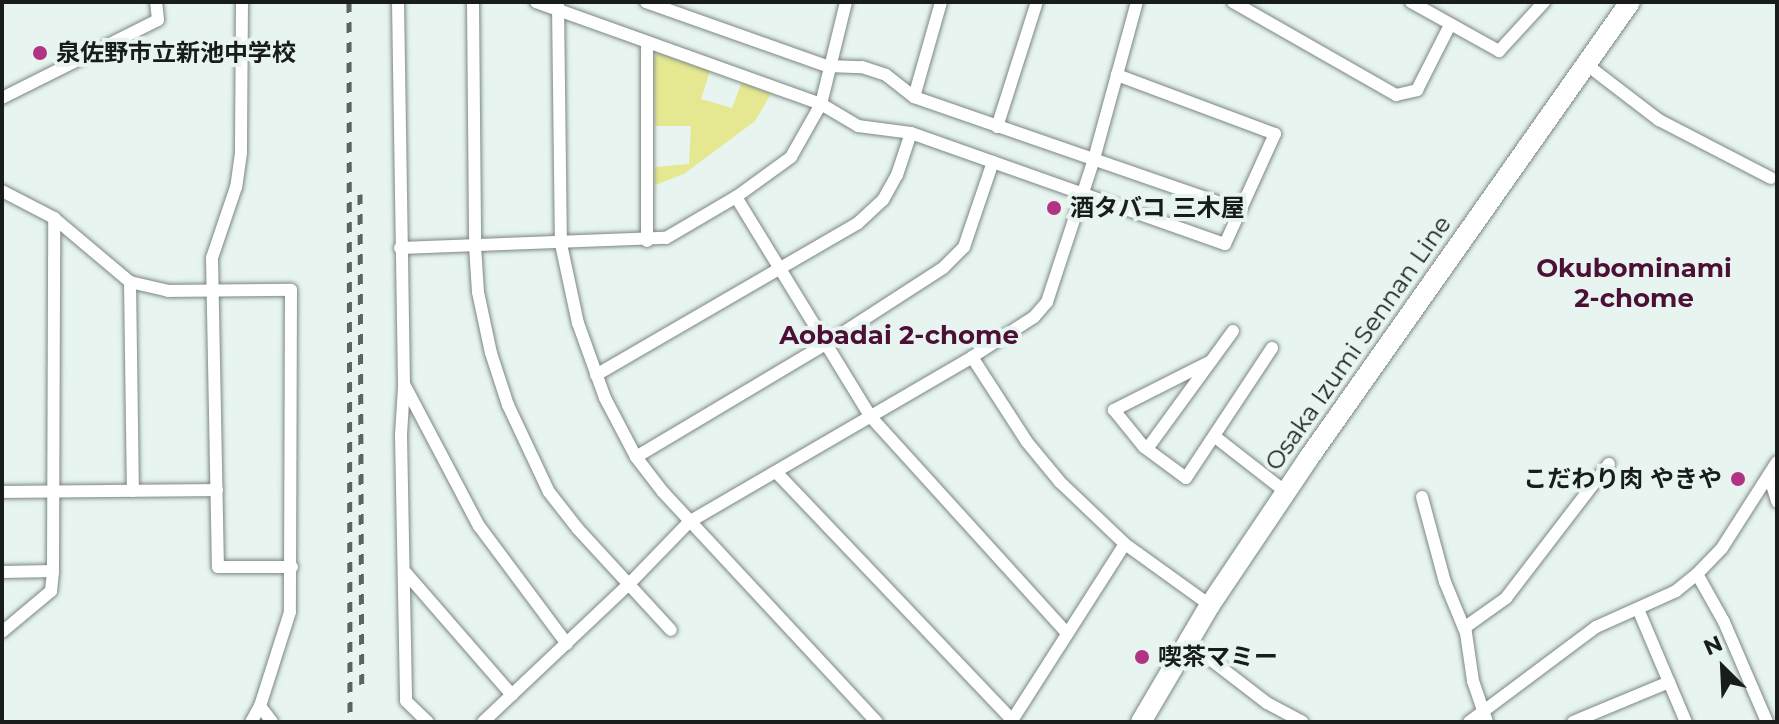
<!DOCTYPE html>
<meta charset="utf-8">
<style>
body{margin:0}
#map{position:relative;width:1779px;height:724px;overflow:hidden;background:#e7f4f0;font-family:Montserrat,"Noto Sans JP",sans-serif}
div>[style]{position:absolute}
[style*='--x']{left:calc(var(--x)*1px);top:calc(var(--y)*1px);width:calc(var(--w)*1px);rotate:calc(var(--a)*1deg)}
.green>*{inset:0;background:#e5e890}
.roads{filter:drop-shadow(0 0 2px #7c8784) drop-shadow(0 0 2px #7c8784)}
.minor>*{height:12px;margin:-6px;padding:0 6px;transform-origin:6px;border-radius:6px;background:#fff}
.primary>*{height:20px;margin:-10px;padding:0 10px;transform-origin:10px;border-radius:10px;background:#fff}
.rail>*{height:5px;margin-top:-2.5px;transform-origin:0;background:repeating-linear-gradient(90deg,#5c6361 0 10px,transparent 0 20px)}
.dots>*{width:22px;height:22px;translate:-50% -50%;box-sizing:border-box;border:4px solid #e7f4f0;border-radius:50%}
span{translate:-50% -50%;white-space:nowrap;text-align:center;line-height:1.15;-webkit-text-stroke:8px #e7f4f0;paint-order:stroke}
.poi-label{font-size:24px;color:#181c1b;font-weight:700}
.left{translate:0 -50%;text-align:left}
.right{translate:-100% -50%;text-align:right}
.street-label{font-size:24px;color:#181c1b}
.neighbourhood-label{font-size:26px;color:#4c1036;font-weight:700}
.frame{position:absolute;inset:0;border:4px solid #181c1b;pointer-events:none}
.north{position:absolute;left:1683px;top:628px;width:80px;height:80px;-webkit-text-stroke:6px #e7f4f0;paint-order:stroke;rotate:336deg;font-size:22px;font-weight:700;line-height:32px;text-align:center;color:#181c1b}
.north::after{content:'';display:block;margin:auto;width:28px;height:36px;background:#181c1b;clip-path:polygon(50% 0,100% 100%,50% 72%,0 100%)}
</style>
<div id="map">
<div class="green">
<i style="clip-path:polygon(658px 53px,710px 71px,701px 99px,732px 108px,742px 82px,771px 94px,755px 121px,684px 174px,655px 185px,655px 167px,689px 164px,691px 126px,655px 126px,654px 57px)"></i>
</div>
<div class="roads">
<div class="minor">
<i style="--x:242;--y:2;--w:151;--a:90.4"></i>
<i style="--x:241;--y:153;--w:34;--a:98"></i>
<i style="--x:236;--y:187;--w:75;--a:108.7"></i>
<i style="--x:212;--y:258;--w:309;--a:88.9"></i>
<i style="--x:218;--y:567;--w:74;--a:0"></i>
<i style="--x:398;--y:2;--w:382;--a:89.1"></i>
<i style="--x:404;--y:384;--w:161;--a:62.2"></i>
<i style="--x:479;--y:526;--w:147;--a:53.3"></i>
<i style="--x:473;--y:2;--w:244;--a:89.5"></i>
<i style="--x:475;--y:246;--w:46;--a:86.3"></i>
<i style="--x:478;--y:292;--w:62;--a:78"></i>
<i style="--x:491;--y:353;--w:55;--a:71.9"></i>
<i style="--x:508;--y:405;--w:96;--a:64.8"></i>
<i style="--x:549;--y:492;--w:47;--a:51.9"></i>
<i style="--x:578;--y:529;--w:137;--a:47.4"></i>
<i style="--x:536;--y:2;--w:303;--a:19.7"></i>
<i style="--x:821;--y:104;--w:43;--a:30.7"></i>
<i style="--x:858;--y:126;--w:53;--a:7.5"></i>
<i style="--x:911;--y:133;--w:333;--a:19.5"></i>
<i style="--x:1225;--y:244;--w:121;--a:-65.6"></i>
<i style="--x:1275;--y:134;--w:169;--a:-159.5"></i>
<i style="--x:646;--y:2;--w:192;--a:19.5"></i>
<i style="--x:827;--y:66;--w:35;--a:2"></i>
<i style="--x:862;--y:67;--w:25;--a:18"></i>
<i style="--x:886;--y:75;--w:36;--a:38"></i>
<i style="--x:914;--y:97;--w:343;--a:19.1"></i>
<i style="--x:1233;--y:2;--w:188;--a:29.7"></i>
<i style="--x:1396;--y:95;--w:22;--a:-13"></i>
<i style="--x:1417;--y:90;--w:73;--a:-63.1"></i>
<i style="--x:1411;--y:2;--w:101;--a:29.1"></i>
<i style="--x:1499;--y:51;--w:67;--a:-47.4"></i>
<i style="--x:558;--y:5;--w:239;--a:89.3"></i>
<i style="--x:561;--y:244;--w:81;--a:77.9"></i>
<i style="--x:578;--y:323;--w:80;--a:70.2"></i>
<i style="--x:605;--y:398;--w:67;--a:62.3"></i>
<i style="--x:636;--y:457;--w:44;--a:52.4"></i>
<i style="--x:663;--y:492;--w:314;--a:47.1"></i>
<i style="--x:1587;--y:65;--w:91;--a:37.4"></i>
<i style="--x:1659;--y:120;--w:126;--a:27.4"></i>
<i style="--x:914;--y:97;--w:99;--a:-74.1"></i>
<i style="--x:2;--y:98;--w:174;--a:-26.6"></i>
<i style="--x:158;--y:20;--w:18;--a:-96"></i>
<i style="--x:997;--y:127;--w:131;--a:-72.3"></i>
<i style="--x:2;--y:191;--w:59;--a:27.4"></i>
<i style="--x:54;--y:218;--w:99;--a:40.1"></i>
<i style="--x:130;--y:282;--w:39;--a:13"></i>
<i style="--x:168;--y:291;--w:123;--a:-0.5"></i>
<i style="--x:291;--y:290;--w:322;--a:90.2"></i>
<i style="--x:290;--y:612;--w:99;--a:107.7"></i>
<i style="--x:260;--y:706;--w:18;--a:119"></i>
<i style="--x:736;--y:197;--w:257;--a:58.5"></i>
<i style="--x:870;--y:416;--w:294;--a:47.8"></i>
<i style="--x:647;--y:241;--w:199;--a:-90"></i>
<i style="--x:400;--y:248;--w:266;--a:-2.2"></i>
<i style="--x:666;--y:238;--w:81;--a:-30.4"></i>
<i style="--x:736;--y:197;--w:68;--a:-36"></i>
<i style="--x:791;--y:157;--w:61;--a:-60.5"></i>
<i style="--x:821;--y:104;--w:105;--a:-76.2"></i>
<i style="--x:130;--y:282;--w:209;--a:89.2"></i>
<i style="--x:972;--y:357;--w:101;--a:57.1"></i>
<i style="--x:1027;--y:442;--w:52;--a:50.5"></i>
<i style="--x:1060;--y:482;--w:90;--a:43.6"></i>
<i style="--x:1125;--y:544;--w:105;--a:35.7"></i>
<i style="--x:1211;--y:361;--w:109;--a:153.2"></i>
<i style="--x:1114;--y:410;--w:48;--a:51"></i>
<i style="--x:1144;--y:447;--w:52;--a:36.4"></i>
<i style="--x:1186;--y:478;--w:156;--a:-56.5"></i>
<i style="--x:596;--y:375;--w:303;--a:-30.1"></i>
<i style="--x:858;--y:223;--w:34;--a:-43"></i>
<i style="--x:883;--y:200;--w:29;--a:-61"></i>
<i style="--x:897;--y:175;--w:44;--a:-71.6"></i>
<i style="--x:404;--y:387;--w:48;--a:93.6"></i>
<i style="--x:401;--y:435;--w:266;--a:88.9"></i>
<i style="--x:406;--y:701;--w:30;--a:44"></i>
<i style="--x:1214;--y:436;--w:91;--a:37.9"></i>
<i style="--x:1147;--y:449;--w:146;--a:-53.9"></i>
<i style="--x:636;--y:457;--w:219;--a:-30.8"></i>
<i style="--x:824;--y:345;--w:142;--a:-32.9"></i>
<i style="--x:943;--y:268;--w:30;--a:-45"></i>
<i style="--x:964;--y:247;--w:90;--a:-71.2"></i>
<i style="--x:776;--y:472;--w:342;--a:46.4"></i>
<i style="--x:1769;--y:475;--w:28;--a:73"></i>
<i style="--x:2;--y:492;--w:215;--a:-0.5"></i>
<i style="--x:1422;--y:497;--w:88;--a:74.9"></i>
<i style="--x:1445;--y:582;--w:55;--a:67.6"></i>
<i style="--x:1466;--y:633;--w:49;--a:81.7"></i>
<i style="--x:1473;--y:681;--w:43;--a:71.1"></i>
<i style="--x:2;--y:572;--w:51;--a:-1.1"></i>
<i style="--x:53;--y:571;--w:353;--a:-89.8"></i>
<i style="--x:405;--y:572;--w:163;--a:49"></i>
<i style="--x:1697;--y:574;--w:55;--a:60.6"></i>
<i style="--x:1724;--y:622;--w:109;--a:66.7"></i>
<i style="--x:1638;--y:609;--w:123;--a:67"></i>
<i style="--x:1464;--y:628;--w:52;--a:-35.5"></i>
<i style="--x:1506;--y:598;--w:169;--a:-52.5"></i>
<i style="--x:2;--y:632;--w:64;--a:-39.9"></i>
<i style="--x:51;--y:591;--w:20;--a:-84"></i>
<i style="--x:1189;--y:643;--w:98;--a:37.6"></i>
<i style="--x:1267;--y:703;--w:40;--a:28"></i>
<i style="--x:260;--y:706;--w:20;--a:53"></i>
<i style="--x:483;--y:722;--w:199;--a:-43.4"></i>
<i style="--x:628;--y:585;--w:88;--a:-45.9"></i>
<i style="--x:689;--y:522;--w:328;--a:-30.2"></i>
<i style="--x:972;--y:357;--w:74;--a:-32.8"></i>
<i style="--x:1034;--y:317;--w:20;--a:-49"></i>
<i style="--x:1047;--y:302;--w:151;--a:-71.8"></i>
<i style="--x:1094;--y:159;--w:163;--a:-74.7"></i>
<i style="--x:1011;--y:722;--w:211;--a:-57.4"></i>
<i style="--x:1469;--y:722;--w:159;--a:-36.8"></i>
<i style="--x:1596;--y:627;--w:88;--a:-24.2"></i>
<i style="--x:1676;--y:591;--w:27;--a:-39"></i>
<i style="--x:1697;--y:574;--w:36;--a:-46"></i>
<i style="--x:1722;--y:548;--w:102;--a:-57.4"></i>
<i style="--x:1573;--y:722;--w:104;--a:-22.6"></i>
</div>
<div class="primary">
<i style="--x:1141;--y:722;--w:136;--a:-59.5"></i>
<i style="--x:1210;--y:605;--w:176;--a:-56.1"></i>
<i style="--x:1308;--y:459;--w:559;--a:-54.83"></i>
</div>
</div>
<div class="rail">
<i style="--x:349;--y:2;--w:720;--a:89.92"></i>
<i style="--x:360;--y:194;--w:492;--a:89.8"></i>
</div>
<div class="dots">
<i style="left:40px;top:53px;background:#b13484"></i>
<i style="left:1054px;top:208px;background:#b13484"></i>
<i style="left:1738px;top:479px;background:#b13484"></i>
<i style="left:1142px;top:657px;background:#b13484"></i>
</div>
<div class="poi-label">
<span class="left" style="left:56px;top:53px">泉佐野市立新池中学校</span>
<span class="left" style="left:1070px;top:208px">酒タバコ 三木屋</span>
<span class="right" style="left:1722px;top:479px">こだわり肉 やきや</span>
<span class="left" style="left:1158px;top:657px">喫茶マミー</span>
</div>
<div class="street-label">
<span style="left:1358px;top:343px;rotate:-55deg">Osaka Izumi Sennan Line</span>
</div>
<div class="neighbourhood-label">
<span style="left:1634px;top:284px">Okubominami<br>2-chome</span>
<span style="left:899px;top:336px">Aobadai 2-chome</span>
</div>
<div class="frame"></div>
<div class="north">N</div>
</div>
